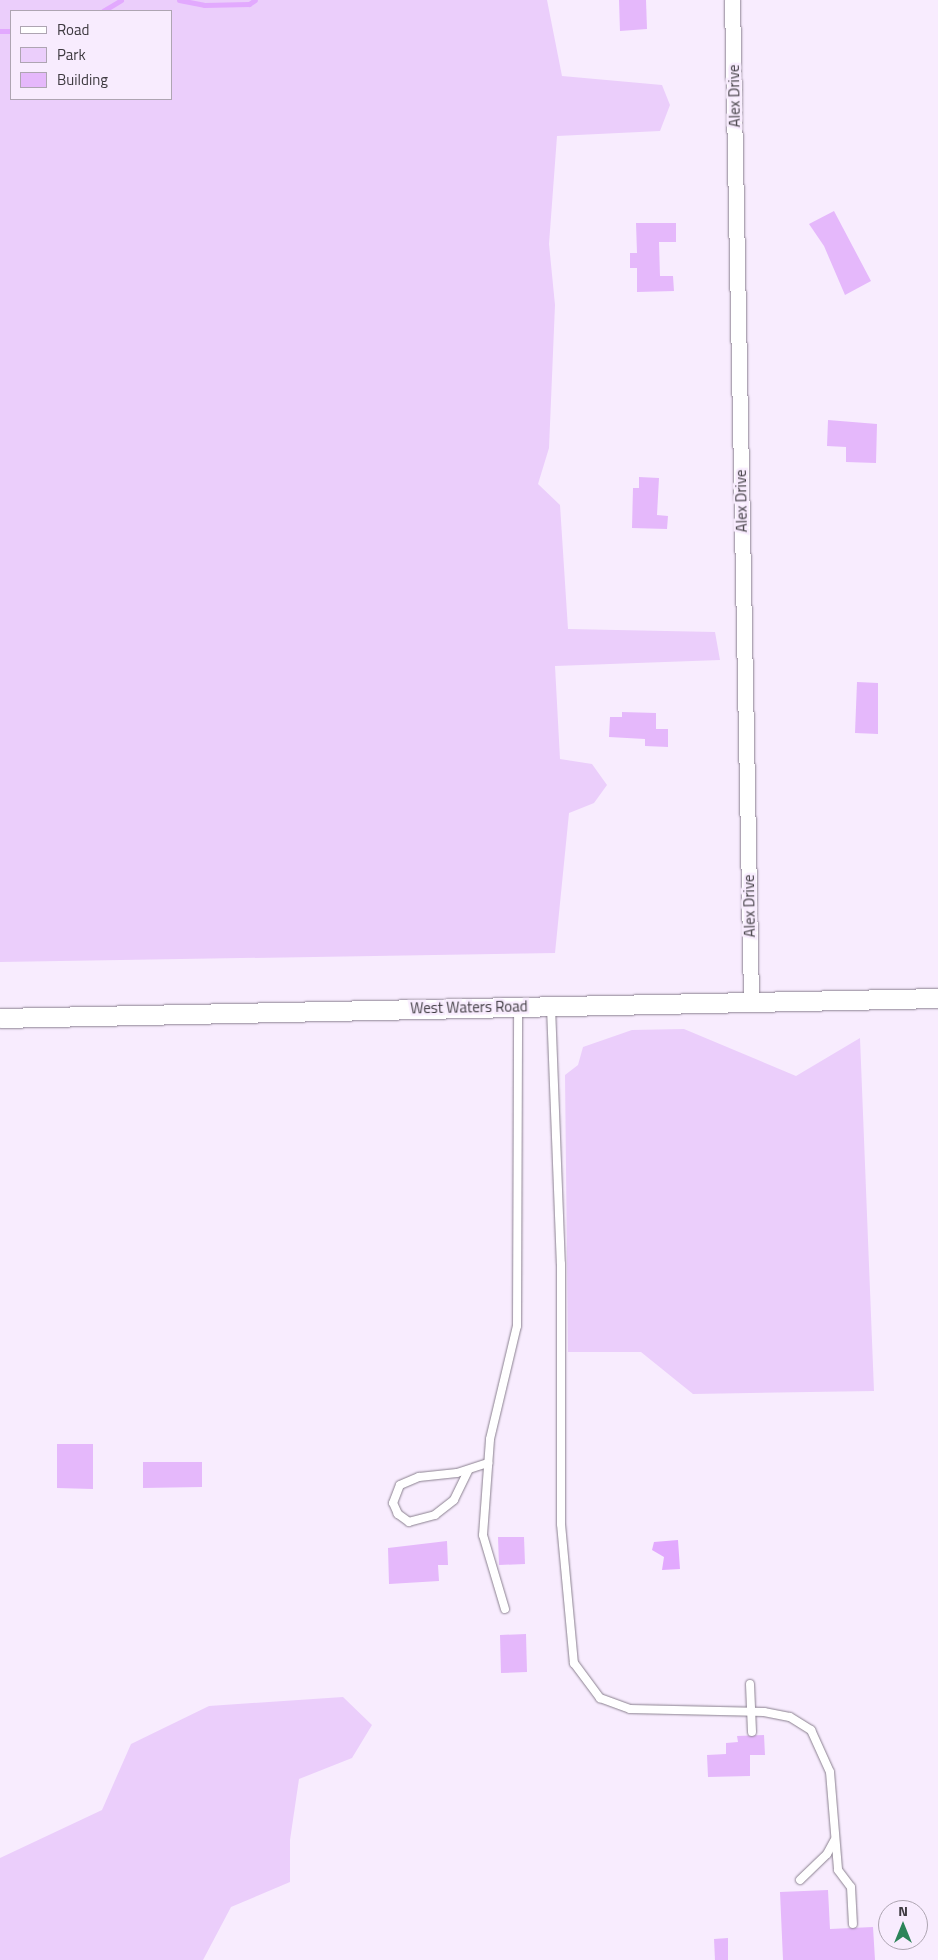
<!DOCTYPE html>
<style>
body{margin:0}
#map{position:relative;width:938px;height:1960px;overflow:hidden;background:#f8ecfe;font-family:"Titillium Web",sans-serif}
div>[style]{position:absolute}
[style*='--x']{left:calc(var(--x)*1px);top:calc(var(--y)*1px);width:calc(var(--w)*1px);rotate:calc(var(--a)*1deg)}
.green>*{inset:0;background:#ebcefb}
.water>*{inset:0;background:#e2a9fe}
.stream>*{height:5px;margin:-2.5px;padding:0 2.5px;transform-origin:2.5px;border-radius:2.5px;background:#e2a9fe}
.building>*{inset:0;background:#e5b8fb}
.roads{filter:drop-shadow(0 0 1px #8a808f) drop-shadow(0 0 1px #8a808f)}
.service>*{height:8px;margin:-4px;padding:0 4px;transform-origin:4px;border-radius:4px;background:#fff}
.minor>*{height:15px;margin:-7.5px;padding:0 7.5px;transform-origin:7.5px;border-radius:7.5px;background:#fff}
.tertiary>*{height:19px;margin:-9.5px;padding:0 9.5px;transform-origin:9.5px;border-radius:9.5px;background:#fff}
span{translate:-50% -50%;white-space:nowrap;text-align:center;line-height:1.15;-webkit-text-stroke:5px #f8ecfe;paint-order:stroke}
.street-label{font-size:15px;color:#3e3a40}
.legend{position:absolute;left:10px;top:10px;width:162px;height:90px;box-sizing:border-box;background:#f8ecfe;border:1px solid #aea5b2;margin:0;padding:6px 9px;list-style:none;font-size:15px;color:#3e3a40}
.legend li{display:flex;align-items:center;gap:10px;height:25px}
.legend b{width:25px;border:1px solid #aea5b2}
.north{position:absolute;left:878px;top:1900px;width:50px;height:50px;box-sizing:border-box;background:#f8ecfe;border:1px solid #aea5b2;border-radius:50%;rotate:0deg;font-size:14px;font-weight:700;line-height:20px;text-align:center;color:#3e3a40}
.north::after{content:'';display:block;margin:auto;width:18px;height:22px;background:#2c8459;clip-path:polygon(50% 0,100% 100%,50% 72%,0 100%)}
</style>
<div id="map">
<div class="green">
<i style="clip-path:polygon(evenodd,0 0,547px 0,562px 76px,662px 85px,670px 105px,660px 131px,557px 136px,549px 244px,555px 305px,549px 448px,538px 484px,560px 505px,568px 629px,715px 632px,720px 660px,555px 666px,560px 759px,592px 764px,607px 785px,594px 803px,569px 813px,555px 953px,0 962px,0 0,11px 11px,171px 11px,171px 99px,11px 99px,11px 11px)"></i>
<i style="clip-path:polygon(684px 1029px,796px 1076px,860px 1038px,874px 1391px,693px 1394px,641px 1352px,568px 1352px,565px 1075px,578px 1065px,583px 1047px,632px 1030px)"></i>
<i style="clip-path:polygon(343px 1697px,372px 1725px,352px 1758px,299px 1779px,290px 1840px,290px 1882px,231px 1907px,203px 1960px,0 1960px,0 1858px,102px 1810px,131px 1744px,209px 1706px)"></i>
</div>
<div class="water">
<i style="clip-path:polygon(678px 1540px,680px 1569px,662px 1570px,664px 1557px,652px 1550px,654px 1542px)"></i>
</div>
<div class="stream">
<i style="--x:179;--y:0;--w:25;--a:11"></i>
<i style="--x:204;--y:5;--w:45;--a:-1.3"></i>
<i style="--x:249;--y:4;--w:7;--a:-34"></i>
<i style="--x:103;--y:11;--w:21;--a:-31"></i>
<i style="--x:0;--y:31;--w:11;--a:0"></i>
</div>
<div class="building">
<i style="clip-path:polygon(619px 0,646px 0,647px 29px,620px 31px)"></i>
<i style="clip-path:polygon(834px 211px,871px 281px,845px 295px,824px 246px,809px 224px)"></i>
<i style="clip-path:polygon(636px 223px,676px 223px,676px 242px,659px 242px,660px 276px,673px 276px,674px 291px,637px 292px,637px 268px,630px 268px,630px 253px,637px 253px)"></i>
<i style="clip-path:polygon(828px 420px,877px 424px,876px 463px,846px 462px,846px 447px,827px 446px)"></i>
<i style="clip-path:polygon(639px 477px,659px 478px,657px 515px,668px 516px,667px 529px,632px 528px,633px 488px,639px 488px)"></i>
<i style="clip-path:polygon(857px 682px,878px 683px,878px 734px,855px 733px)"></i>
<i style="clip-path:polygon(622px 712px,656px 713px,656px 729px,668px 729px,668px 747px,645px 746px,645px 739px,609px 737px,610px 717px,622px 717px)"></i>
<i style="clip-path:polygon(57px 1444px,93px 1444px,93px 1489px,57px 1488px)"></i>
<i style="clip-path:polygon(143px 1462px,202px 1462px,202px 1487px,143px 1488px)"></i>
<i style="clip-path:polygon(498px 1537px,524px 1537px,525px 1564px,499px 1565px)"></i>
<i style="clip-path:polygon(447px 1541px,448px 1565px,438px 1565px,439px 1581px,389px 1584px,388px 1548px)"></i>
<i style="clip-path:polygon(526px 1634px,527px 1672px,501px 1673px,500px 1635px)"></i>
<i style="clip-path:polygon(764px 1735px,765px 1755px,750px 1755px,750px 1776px,708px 1777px,707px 1755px,726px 1754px,726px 1743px,738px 1742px,737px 1736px)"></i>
<i style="clip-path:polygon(828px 1890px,830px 1929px,873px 1927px,875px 1960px,783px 1960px,780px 1892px)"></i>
<i style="clip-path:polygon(728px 1938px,728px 1960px,715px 1960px,714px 1939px)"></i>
</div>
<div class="roads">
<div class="service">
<i style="--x:551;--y:1007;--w:257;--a:87.8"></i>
<i style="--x:561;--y:1264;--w:260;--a:90"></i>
<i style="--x:561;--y:1524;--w:140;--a:84.7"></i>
<i style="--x:574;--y:1663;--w:44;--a:53.4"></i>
<i style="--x:600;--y:1698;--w:32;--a:20"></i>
<i style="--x:630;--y:1709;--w:134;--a:1.3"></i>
<i style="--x:764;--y:1712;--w:26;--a:11"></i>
<i style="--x:790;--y:1717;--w:25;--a:32"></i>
<i style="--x:811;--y:1730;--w:46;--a:65.7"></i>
<i style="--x:830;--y:1772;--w:98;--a:85.3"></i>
<i style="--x:838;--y:1870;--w:21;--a:53"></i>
<i style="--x:851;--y:1887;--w:37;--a:87"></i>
<i style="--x:468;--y:1471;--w:32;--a:116"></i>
<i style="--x:454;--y:1500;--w:24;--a:142"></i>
<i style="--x:435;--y:1515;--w:27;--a:165"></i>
<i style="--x:409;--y:1522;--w:14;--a:-144"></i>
<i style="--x:398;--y:1514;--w:12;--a:-114"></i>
<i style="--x:393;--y:1503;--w:19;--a:-69"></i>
<i style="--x:400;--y:1485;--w:21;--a:-23"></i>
<i style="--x:419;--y:1477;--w:38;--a:-6"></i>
<i style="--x:457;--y:1473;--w:33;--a:-18"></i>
<i style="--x:505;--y:1609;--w:77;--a:-106.6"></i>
<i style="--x:483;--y:1535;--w:96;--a:-85.8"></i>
<i style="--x:490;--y:1439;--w:116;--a:-76.6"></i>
<i style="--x:517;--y:1326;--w:319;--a:-89.8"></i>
<i style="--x:750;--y:1684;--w:48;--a:87.6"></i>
<i style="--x:800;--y:1880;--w:37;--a:-44"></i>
<i style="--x:827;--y:1854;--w:15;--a:-62"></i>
</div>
<div class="minor">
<i style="--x:732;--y:0;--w:1002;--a:88.91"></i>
</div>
<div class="tertiary">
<i style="--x:0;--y:1018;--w:938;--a:-1.22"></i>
</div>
</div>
<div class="street-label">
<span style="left:734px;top:96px;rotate:-91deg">Alex Drive</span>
<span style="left:741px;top:501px;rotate:-91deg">Alex Drive</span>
<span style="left:749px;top:906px;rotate:-91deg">Alex Drive</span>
<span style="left:469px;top:1007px;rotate:-1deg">West Waters Road</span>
</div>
<ul class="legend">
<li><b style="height:6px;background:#fff"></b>Road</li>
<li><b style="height:14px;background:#ebcefb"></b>Park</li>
<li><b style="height:14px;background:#e5b8fb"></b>Building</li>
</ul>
<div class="north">N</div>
</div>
